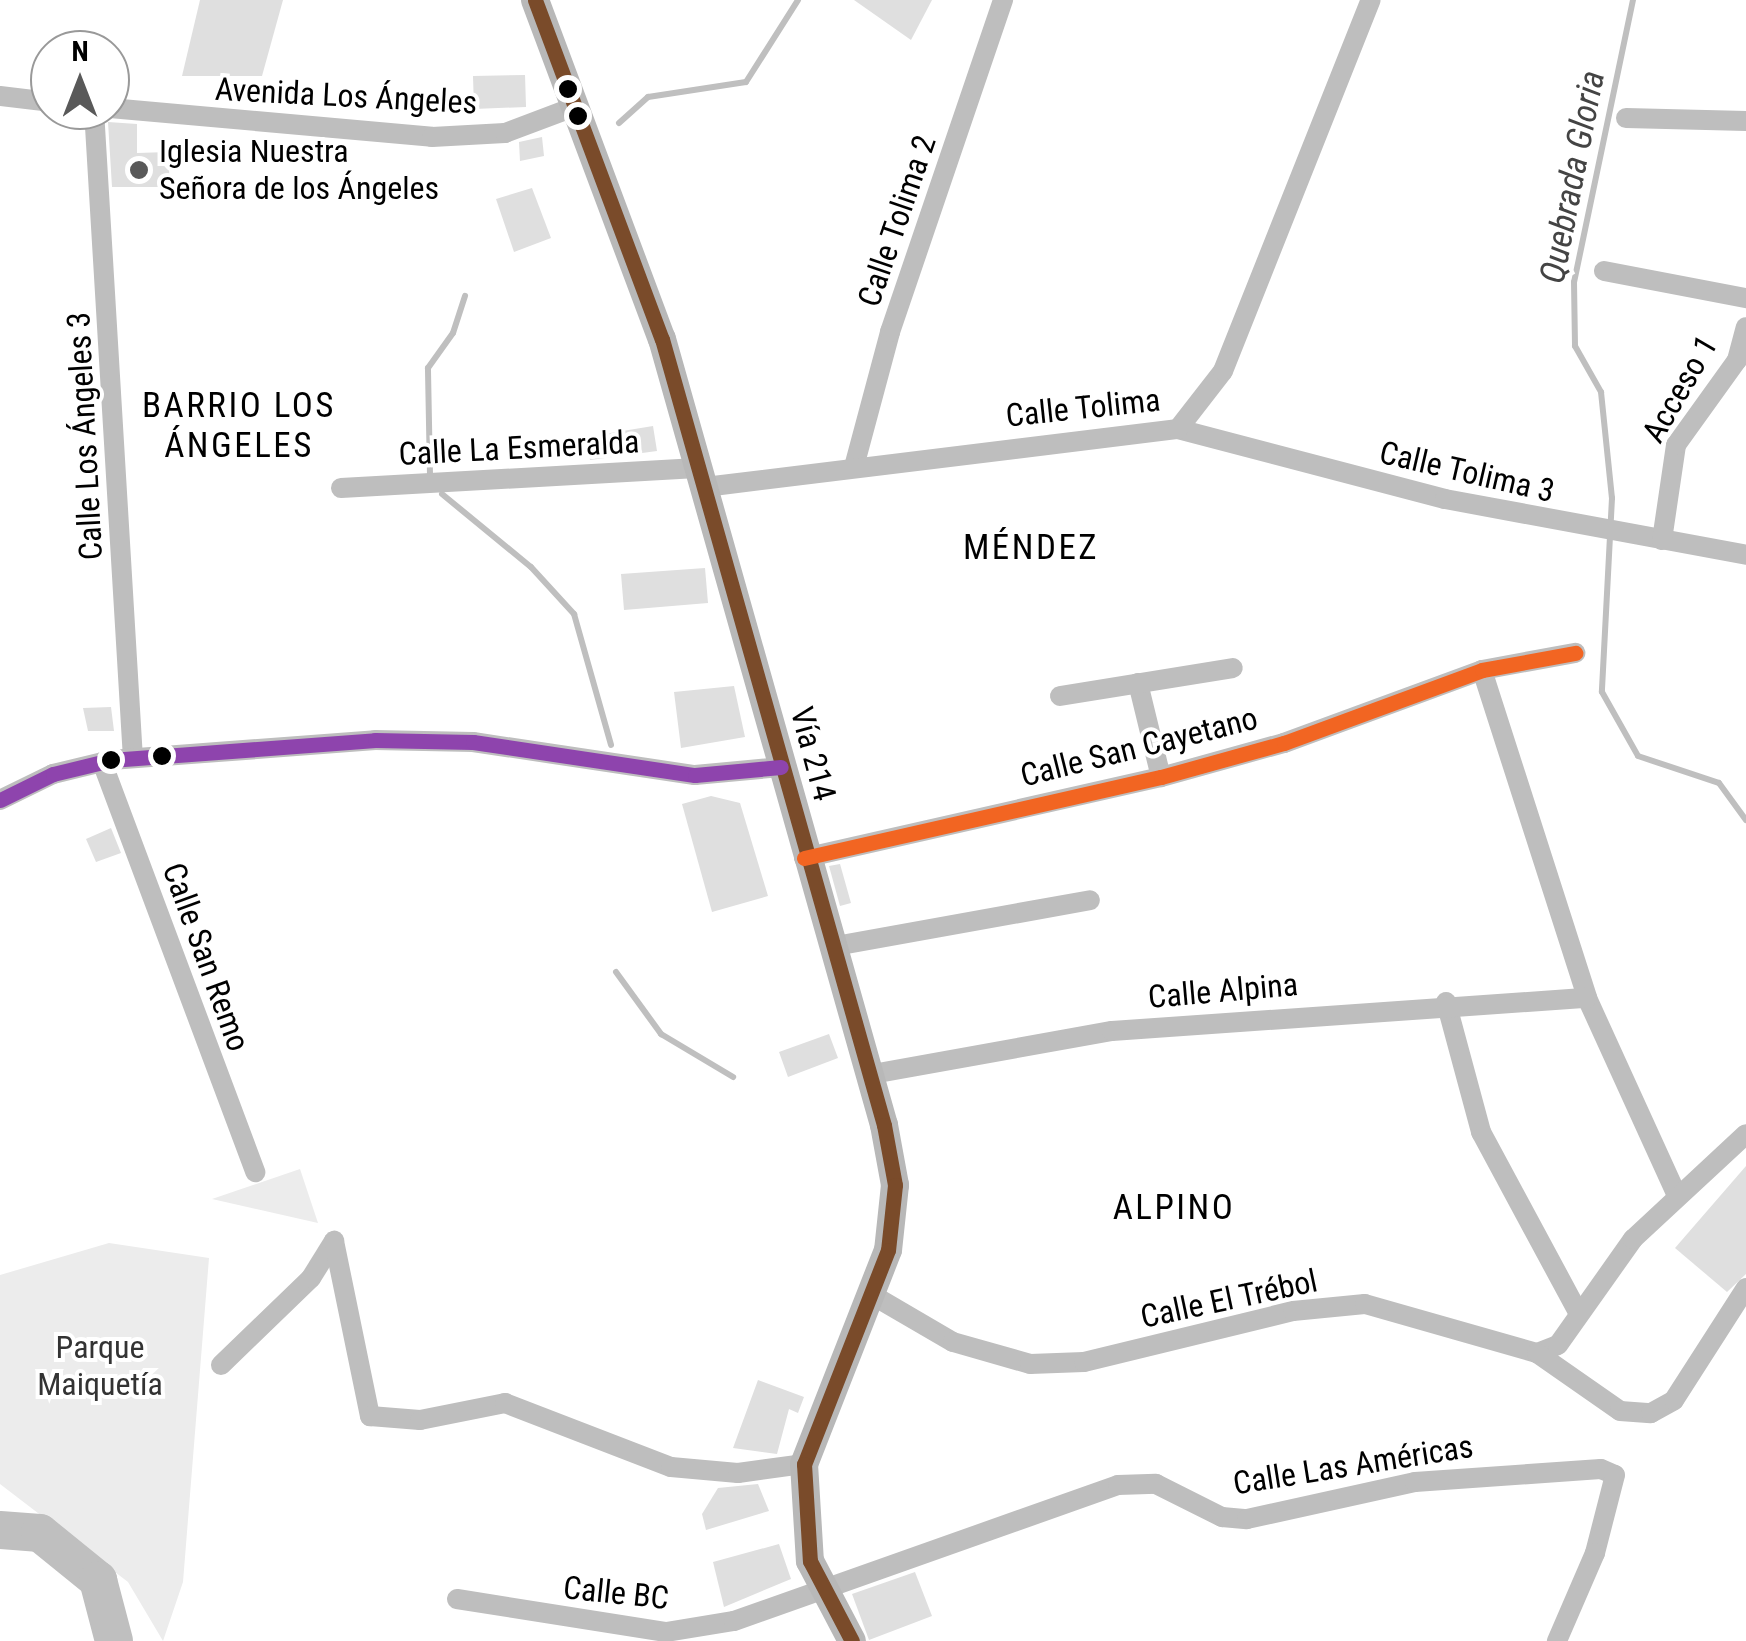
<!DOCTYPE html>
<meta charset="utf-8">
<style>
body{margin:0}
#map{position:relative;width:1746px;height:1641px;overflow:hidden;background:#fff;font-family:"Roboto Condensed",sans-serif}
div>[style]{position:absolute}
[style*='--x']{left:calc(var(--x)*1px);top:calc(var(--y)*1px);width:calc(var(--w)*1px);rotate:calc(var(--a)*1deg)}
.green>*{inset:0;background:#ececec}
.stream>*{height:6px;margin:-3px;padding:0 3px;transform-origin:3px;border-radius:3px;background:#bfbfbf}
.river>*{height:38px;margin:-19px;padding:0 19px;transform-origin:19px;border-radius:19px;background:#bfbfbf}
.building>*{inset:0;background:#dfdfdf}
.street>*{height:20px;margin:-10px;padding:0 10px;transform-origin:10px;border-radius:10px;background:#bebebe}
.secondary>*{height:28px;margin:-14px;padding:0 14px;transform-origin:14px;border-radius:14px;background:#b8b8b8}
.bus-1>*{height:15px;margin:-7.5px;padding:0 7.5px;transform-origin:7.5px;border-radius:7.5px;background:#7a4b2a}
.bus-2>*{height:15px;margin:-7.5px;padding:0 7.5px;transform-origin:7.5px;border-radius:7.5px;background:#8e44ad}
.bus-3>*{height:15px;margin:-7.5px;padding:0 7.5px;transform-origin:7.5px;border-radius:7.5px;background:#f26522}
.dots>*{width:28px;height:28px;translate:-50% -50%;box-sizing:border-box;border:5px solid #fff;border-radius:50%}
span{translate:-50% -50%;white-space:nowrap;text-align:center;line-height:1.15;-webkit-text-stroke:8px #fff;paint-order:stroke}
.street-label{font-size:32px;color:#000}
.poi-label{font-size:32px;color:#000}
.left{translate:0 -50%;text-align:left}
.park-label{font-size:32px;color:#333}
.water-label{font-size:35px;color:#444;font-style:italic}
.neighbourhood-label{font-size:35px;color:#000;letter-spacing:2.5px}
.north{position:absolute;left:30px;top:30px;width:100px;height:100px;box-sizing:border-box;background:#fff;border:2px solid #999;border-radius:50%;rotate:0deg;font-size:28px;font-weight:700;line-height:40px;text-align:center;color:#000}
.north::after{content:'';display:block;margin:auto;width:35px;height:45px;background:#595959;clip-path:polygon(50% 0,100% 100%,50% 72%,0 100%)}
</style>
<div id="map">
<div class="green">
<i style="clip-path:polygon(300px 1169px,318px 1223px,212px 1199px)"></i>
<i style="clip-path:polygon(109px 1243px,209px 1258px,183px 1582px,163px 1641px,128px 1582px,0 1484px,0 1275px)"></i>
</div>
<div class="stream">
<i style="--x:1633;--y:0;--w:288;--a:101.8"></i>
<i style="--x:1574;--y:282;--w:64;--a:89.1"></i>
<i style="--x:1575;--y:346;--w:53;--a:60.5"></i>
<i style="--x:1601;--y:392;--w:107;--a:84.1"></i>
<i style="--x:1612;--y:498;--w:194;--a:93"></i>
<i style="--x:1602;--y:692;--w:73;--a:60.6"></i>
<i style="--x:1638;--y:756;--w:85;--a:18.4"></i>
<i style="--x:1719;--y:783;--w:46;--a:53.9"></i>
<i style="--x:619;--y:123;--w:39;--a:-42"></i>
<i style="--x:648;--y:97;--w:99;--a:-8.7"></i>
<i style="--x:746;--y:82;--w:97;--a:-57.6"></i>
<i style="--x:430;--y:475;--w:107;--a:-91.1"></i>
<i style="--x:428;--y:368;--w:43;--a:-54.5"></i>
<i style="--x:453;--y:333;--w:39;--a:-72"></i>
<i style="--x:442;--y:494;--w:115;--a:39.4"></i>
<i style="--x:531;--y:567;--w:64;--a:47.5"></i>
<i style="--x:574;--y:614;--w:136;--a:74.2"></i>
<i style="--x:616;--y:972;--w:77;--a:54"></i>
<i style="--x:661;--y:1034;--w:84;--a:30.8"></i>
</div>
<div class="river">
<i style="--x:0;--y:1530;--w:40;--a:4.3"></i>
<i style="--x:40;--y:1533;--w:75;--a:39"></i>
<i style="--x:98;--y:1580;--w:63;--a:75.3"></i>
</div>
<div class="building">
<i style="clip-path:polygon(200px 0,283px 0,262px 76px,182px 76px)"></i>
<i style="clip-path:polygon(854px 0,932px 0,911px 40px)"></i>
<i style="clip-path:polygon(525px 75px,526px 107px,474px 109px,473px 76px)"></i>
<i style="clip-path:polygon(108px 122px,137px 124px,137px 153px,168px 152px,170px 187px,112px 187px)"></i>
<i style="clip-path:polygon(542px 137px,544px 156px,520px 161px,519px 142px)"></i>
<i style="clip-path:polygon(532px 188px,551px 238px,514px 252px,496px 199px)"></i>
<i style="clip-path:polygon(653px 426px,657px 451px,590px 460px,586px 437px)"></i>
<i style="clip-path:polygon(705px 568px,708px 603px,624px 610px,621px 574px)"></i>
<i style="clip-path:polygon(734px 686px,745px 737px,681px 748px,674px 692px)"></i>
<i style="clip-path:polygon(111px 707px,114px 731px,88px 731px,83px 708px)"></i>
<i style="clip-path:polygon(711px 796px,740px 803px,768px 896px,712px 912px,682px 804px)"></i>
<i style="clip-path:polygon(111px 828px,121px 853px,96px 862px,86px 839px)"></i>
<i style="clip-path:polygon(840px 864px,851px 903px,840px 906px,829px 866px)"></i>
<i style="clip-path:polygon(829px 1034px,838px 1058px,788px 1077px,779px 1052px)"></i>
<i style="clip-path:polygon(1746px 1166px,1746px 1274px,1727px 1292px,1675px 1248px)"></i>
<i style="clip-path:polygon(758px 1380px,804px 1397px,798px 1413px,789px 1409px,777px 1454px,733px 1448px)"></i>
<i style="clip-path:polygon(758px 1484px,769px 1511px,706px 1530px,702px 1514px,718px 1488px)"></i>
<i style="clip-path:polygon(779px 1544px,791px 1579px,724px 1607px,713px 1562px)"></i>
<i style="clip-path:polygon(915px 1572px,932px 1616px,869px 1640px,852px 1594px)"></i>
</div>
<div class="street">
<i style="--x:0;--y:96;--w:50;--a:6.8"></i>
<i style="--x:110;--y:108;--w:323;--a:5.1"></i>
<i style="--x:432;--y:137;--w:73;--a:-3.1"></i>
<i style="--x:505;--y:133;--w:74;--a:-20.6"></i>
<i style="--x:94;--y:110;--w:649;--a:86.56"></i>
<i style="--x:1626;--y:118;--w:120;--a:1.4"></i>
<i style="--x:1604;--y:271;--w:145;--a:10.8"></i>
<i style="--x:1178;--y:429;--w:276;--a:14.7"></i>
<i style="--x:1445;--y:499;--w:306;--a:10.5"></i>
<i style="--x:855;--y:463;--w:136;--a:-75"></i>
<i style="--x:890;--y:332;--w:351;--a:-71.2"></i>
<i style="--x:705;--y:487;--w:477;--a:-7"></i>
<i style="--x:1178;--y:429;--w:73;--a:-52.2"></i>
<i style="--x:1223;--y:371;--w:399;--a:-68.3"></i>
<i style="--x:341;--y:488;--w:361;--a:-3.2"></i>
<i style="--x:1662;--y:540;--w:96;--a:-81.6"></i>
<i style="--x:1676;--y:445;--w:105;--a:-54.3"></i>
<i style="--x:1737;--y:360;--w:34;--a:-75"></i>
<i style="--x:1482;--y:670;--w:344;--a:72.2"></i>
<i style="--x:1587;--y:998;--w:214;--a:65.5"></i>
<i style="--x:1138;--y:683;--w:97;--a:76.3"></i>
<i style="--x:1060;--y:696;--w:175;--a:-9.2"></i>
<i style="--x:102;--y:762;--w:438;--a:69.5"></i>
<i style="--x:0;--y:800;--w:59;--a:-26.1"></i>
<i style="--x:53;--y:774;--w:60;--a:-13.6"></i>
<i style="--x:111;--y:760;--w:265;--a:-4.3"></i>
<i style="--x:375;--y:740;--w:98;--a:1.2"></i>
<i style="--x:473;--y:742;--w:224;--a:8.5"></i>
<i style="--x:695;--y:775;--w:86;--a:-5.3"></i>
<i style="--x:804;--y:858;--w:366;--a:-12.8"></i>
<i style="--x:1161;--y:777;--w:128;--a:-15.5"></i>
<i style="--x:1284;--y:743;--w:211;--a:-20.2"></i>
<i style="--x:1482;--y:670;--w:95;--a:-10.4"></i>
<i style="--x:830;--y:947;--w:264;--a:-10.2"></i>
<i style="--x:1446;--y:1002;--w:135;--a:74.9"></i>
<i style="--x:1481;--y:1132;--w:204;--a:61.7"></i>
<i style="--x:867;--y:1075;--w:249;--a:-10.2"></i>
<i style="--x:1112;--y:1031;--w:476;--a:-4"></i>
<i style="--x:874;--y:1296;--w:91;--a:30.2"></i>
<i style="--x:953;--y:1342;--w:80;--a:15.9"></i>
<i style="--x:1030;--y:1364;--w:54;--a:-2.1"></i>
<i style="--x:1084;--y:1362;--w:215;--a:-13.7"></i>
<i style="--x:1293;--y:1311;--w:72;--a:-5.6"></i>
<i style="--x:1365;--y:1304;--w:179;--a:15.9"></i>
<i style="--x:1537;--y:1353;--w:22;--a:-21"></i>
<i style="--x:1558;--y:1345;--w:130;--a:-54.7"></i>
<i style="--x:1633;--y:1239;--w:154;--a:-42.9"></i>
<i style="--x:1537;--y:1353;--w:101;--a:34.9"></i>
<i style="--x:1620;--y:1411;--w:31;--a:4"></i>
<i style="--x:1651;--y:1413;--w:26;--a:-29"></i>
<i style="--x:1674;--y:1400;--w:133;--a:-57.3"></i>
<i style="--x:221;--y:1365;--w:125;--a:-44"></i>
<i style="--x:311;--y:1278;--w:44;--a:-58.1"></i>
<i style="--x:334;--y:1241;--w:179;--a:78.4"></i>
<i style="--x:370;--y:1416;--w:50;--a:4.6"></i>
<i style="--x:420;--y:1420;--w:87;--a:-11.3"></i>
<i style="--x:505;--y:1403;--w:178;--a:21.1"></i>
<i style="--x:671;--y:1467;--w:67;--a:5.1"></i>
<i style="--x:738;--y:1473;--w:67;--a:-7.8"></i>
<i style="--x:457;--y:1599;--w:212;--a:9"></i>
<i style="--x:666;--y:1632;--w:69;--a:-9.2"></i>
<i style="--x:734;--y:1621;--w:407;--a:-19.5"></i>
<i style="--x:1118;--y:1485;--w:38;--a:-2"></i>
<i style="--x:1156;--y:1484;--w:74;--a:26.6"></i>
<i style="--x:1222;--y:1517;--w:25;--a:5"></i>
<i style="--x:1247;--y:1519;--w:172;--a:-12.4"></i>
<i style="--x:1415;--y:1482;--w:186;--a:-4"></i>
<i style="--x:1601;--y:1469;--w:15;--a:23"></i>
<i style="--x:1615;--y:1475;--w:81;--a:104.4"></i>
<i style="--x:1595;--y:1553;--w:96;--a:113.4"></i>
</div>
<div class="secondary">
<i style="--x:535;--y:0;--w:362;--a:69.5"></i>
<i style="--x:662;--y:339;--w:817;--a:74.23"></i>
<i style="--x:884;--y:1125;--w:61;--a:79.6"></i>
<i style="--x:895;--y:1185;--w:65;--a:96.1"></i>
<i style="--x:888;--y:1250;--w:230;--a:111.4"></i>
<i style="--x:804;--y:1464;--w:97;--a:86.5"></i>
<i style="--x:810;--y:1561;--w:90;--a:62.3"></i>
</div>
<div class="bus-1">
<i style="--x:535;--y:0;--w:362;--a:69.5"></i>
<i style="--x:662;--y:339;--w:817;--a:74.23"></i>
<i style="--x:884;--y:1125;--w:61;--a:79.6"></i>
<i style="--x:895;--y:1185;--w:65;--a:96.1"></i>
<i style="--x:888;--y:1250;--w:230;--a:111.4"></i>
<i style="--x:804;--y:1464;--w:97;--a:86.5"></i>
<i style="--x:810;--y:1561;--w:90;--a:62.3"></i>
</div>
<div class="bus-2">
<i style="--x:0;--y:800;--w:59;--a:-26.1"></i>
<i style="--x:53;--y:774;--w:60;--a:-13.6"></i>
<i style="--x:111;--y:760;--w:265;--a:-4.3"></i>
<i style="--x:375;--y:740;--w:98;--a:1.2"></i>
<i style="--x:473;--y:742;--w:224;--a:8.5"></i>
<i style="--x:695;--y:775;--w:86;--a:-5.3"></i>
</div>
<div class="bus-3">
<i style="--x:804;--y:858;--w:366;--a:-12.8"></i>
<i style="--x:1161;--y:777;--w:128;--a:-15.5"></i>
<i style="--x:1284;--y:743;--w:211;--a:-20.2"></i>
<i style="--x:1482;--y:670;--w:95;--a:-10.4"></i>
</div>
<div class="dots">
<i style="left:568px;top:89px;background:#000"></i>
<i style="left:578px;top:116px;background:#000"></i>
<i style="left:139px;top:170px;background:#595959"></i>
<i style="left:162px;top:756px;background:#000"></i>
<i style="left:111px;top:760px;background:#000"></i>
</div>
<div class="street-label">
<span style="left:346px;top:96px;rotate:3deg">Avenida Los Ángeles</span>
<span style="left:897px;top:221px;rotate:-71deg">Calle Tolima 2</span>
<span style="left:1680px;top:389px;rotate:-60deg">Acceso 1</span>
<span style="left:1083px;top:408px;rotate:-6deg">Calle Tolima</span>
<span style="left:85px;top:436px;rotate:-93deg">Calle Los Ángeles 3</span>
<span style="left:519px;top:448px;rotate:-3deg">Calle La Esmeralda</span>
<span style="left:1467px;top:472px;rotate:13deg">Calle Tolima 3</span>
<span style="left:1139px;top:747px;rotate:-14deg">Calle San Cayetano</span>
<span style="left:813px;top:754px;rotate:75deg">Vía 214</span>
<span style="left:206px;top:957px;rotate:70deg">Calle San Remo</span>
<span style="left:1223px;top:991px;rotate:-5deg">Calle Alpina</span>
<span style="left:1229px;top:1299px;rotate:-12deg">Calle El Trébol</span>
<span style="left:1353px;top:1465px;rotate:-9deg">Calle Las Américas</span>
<span style="left:616px;top:1593px;rotate:6deg">Calle BC</span>
</div>
<div class="poi-label">
<span class="left" style="left:159px;top:170px">Iglesia Nuestra<br>Señora de los Ángeles</span>
</div>
<div class="park-label">
<span style="left:100px;top:1366px">Parque<br>Maiquetía</span>
</div>
<div class="water-label">
<span style="left:1573px;top:177px;rotate:-79deg">Quebrada Gloria</span>
</div>
<div class="neighbourhood-label">
<span style="left:239px;top:426px">BARRIO LOS<br>ÁNGELES</span>
<span style="left:1031px;top:548px">MÉNDEZ</span>
<span style="left:1174px;top:1208px">ALPINO</span>
</div>
<div class="north">N</div>
</div>
